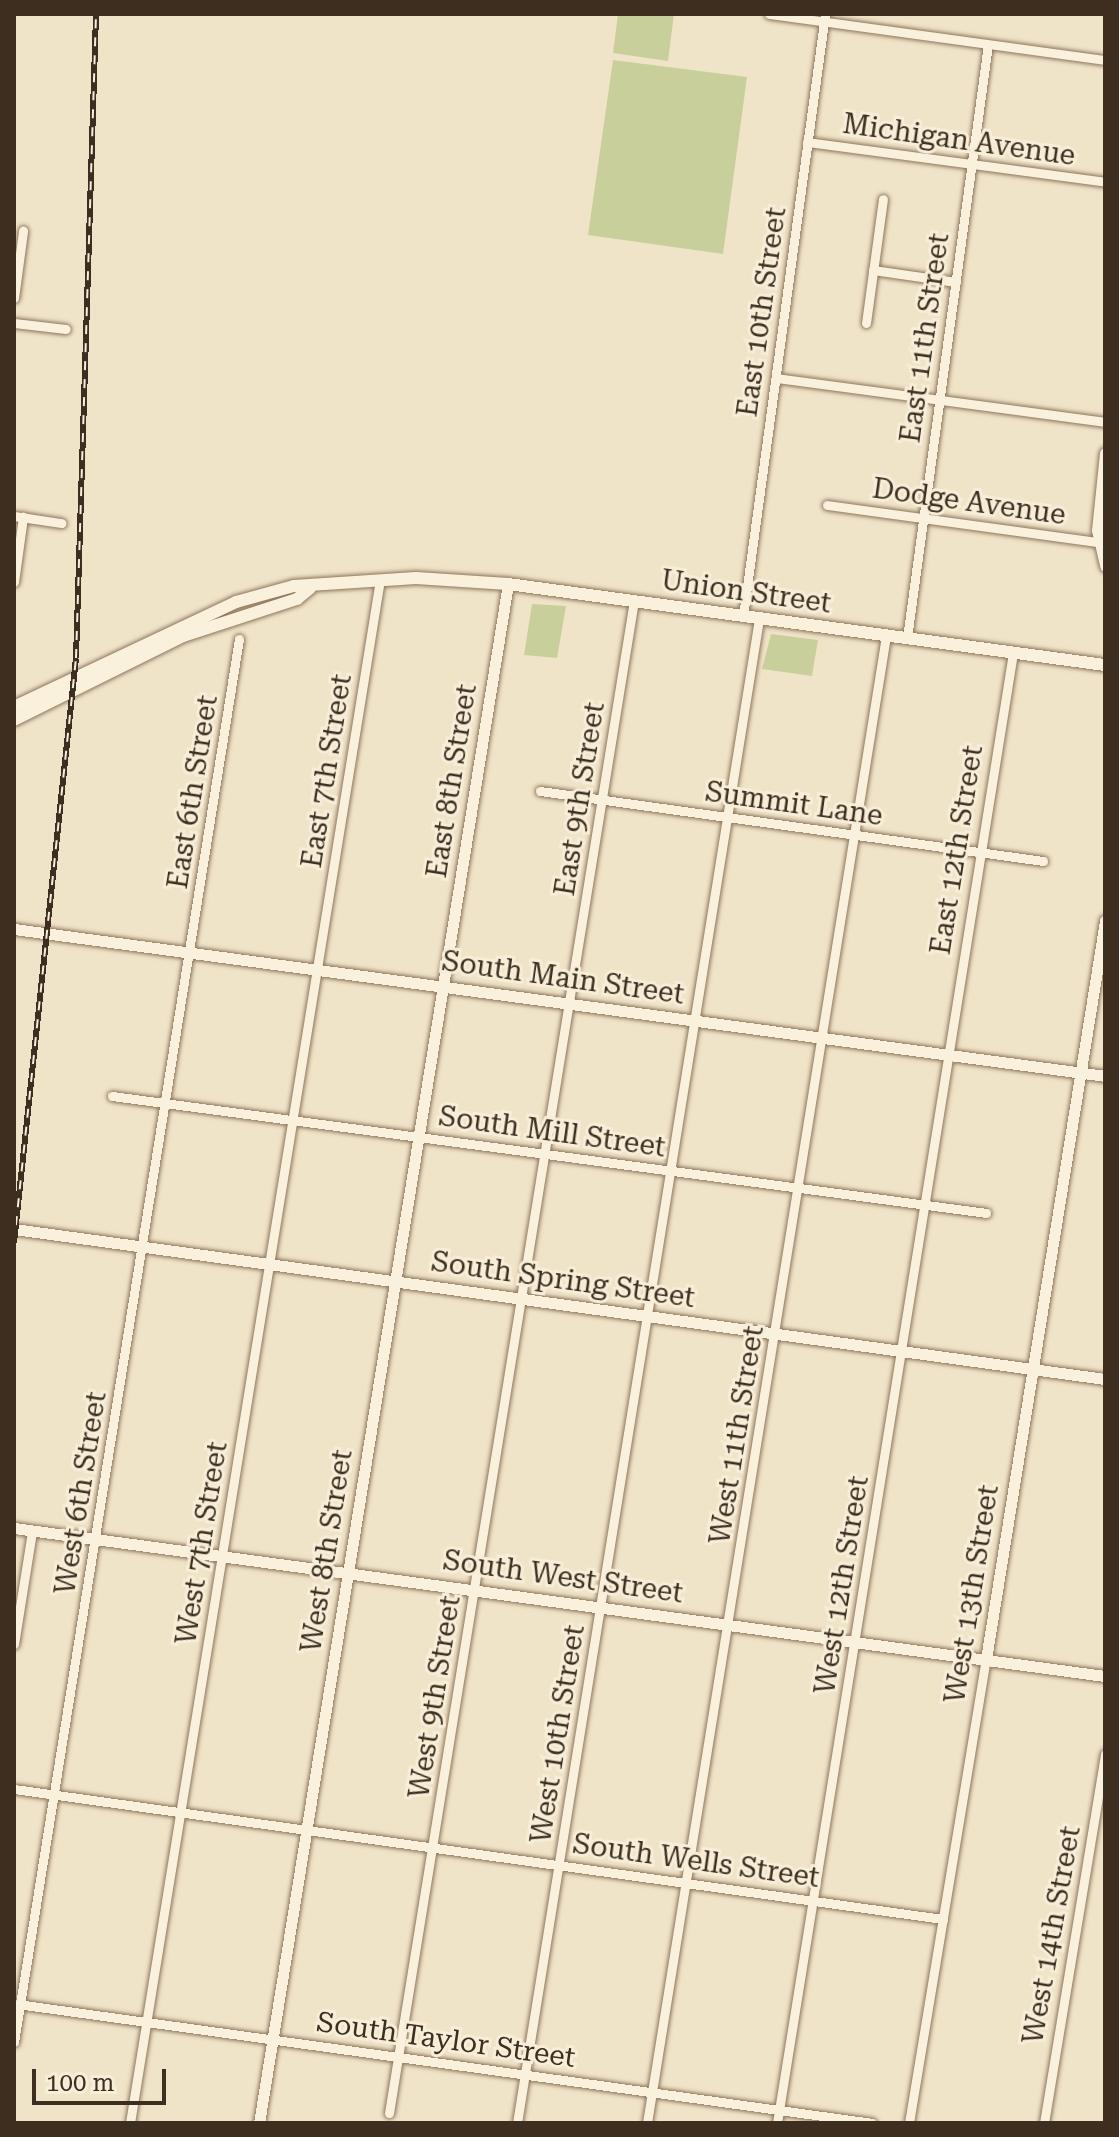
<!DOCTYPE html>
<style>
body{margin:0}
#map{position:relative;width:1119px;height:2137px;overflow:hidden;background:#f0e4c8;font-family:"Roboto Serif",serif}
div>[style]{position:absolute}
[style*='--x']{left:calc(var(--x)*1px);top:calc(var(--y)*1px);width:calc(var(--w)*1px);rotate:calc(var(--a)*1deg)}
.green>*{inset:0;background:#c9cf9b}
.roads{filter:drop-shadow(0 0 2px #8d765c) drop-shadow(0 0 2px #8d765c)}
.minor>*{height:9px;margin:-4.5px;padding:0 4.5px;transform-origin:4.5px;border-radius:4.5px;background:#faf1dc}
.tertiary>*{height:11px;margin:-5.5px;padding:0 5.5px;transform-origin:5.5px;border-radius:5.5px;background:#faf1dc}
.secondary>*{height:12px;margin:-6px;padding:0 6px;transform-origin:6px;border-radius:6px;background:#faf1dc}
.rail>*{height:6px;margin-top:-3px;transform-origin:0;background:repeating-linear-gradient(90deg,#f7eed8 0 9px,#3d2e20 0 18px);box-sizing:border-box;border-block:2px solid #3d2e20}
span{translate:-50% -50%;white-space:nowrap;text-align:center;line-height:1.15;-webkit-text-stroke:6px #f7eed8;paint-order:stroke}
.street-label{font-size:28px;color:#3d2e20}
.frame{position:absolute;inset:0;border:16px solid #3d2e20;pointer-events:none}
.scale{position:absolute;left:32px;top:2069px;width:134px;height:36px;box-sizing:border-box;border:4px solid #3d2e20;border-top:0;padding-left:10px;font-size:24px;line-height:28px;white-space:nowrap;color:#3d2e20;-webkit-text-stroke:6px #f7eed8;paint-order:stroke}
</style>
<div id="map">
<div class="green">
<i style="clip-path:polygon(618px 14px,674px 14px,668px 61px,613px 53px)"></i>
<i style="clip-path:polygon(613px 60px,747px 77px,723px 254px,588px 235px)"></i>
<i style="clip-path:polygon(532px 604px,566px 606px,557px 658px,524px 655px)"></i>
<i style="clip-path:polygon(771px 634px,818px 640px,812px 676px,762px 669px)"></i>
</div>
<div class="roads">
<div class="minor">
<i style="--x:769;--y:14;--w:339;--a:7.8"></i>
<i style="--x:807;--y:142;--w:301;--a:7.6"></i>
<i style="--x:873;--y:270;--w:84;--a:8.2"></i>
<i style="--x:14;--y:298;--w:68;--a:-82.3"></i>
<i style="--x:14;--y:323;--w:52;--a:6.6"></i>
<i style="--x:866;--y:323;--w:125;--a:-82.2"></i>
<i style="--x:776;--y:378;--w:332;--a:7.6"></i>
<i style="--x:827;--y:505;--w:281;--a:7.8"></i>
<i style="--x:14;--y:516;--w:48;--a:8.5"></i>
<i style="--x:14;--y:582;--w:66;--a:-82.1"></i>
<i style="--x:743;--y:616;--w:608;--a:-82.24"></i>
<i style="--x:907;--y:638;--w:599;--a:-82.23"></i>
<i style="--x:540;--y:791;--w:508;--a:7.92"></i>
<i style="--x:112;--y:1096;--w:882;--a:7.62"></i>
<i style="--x:14;--y:1644;--w:114;--a:-80.9"></i>
<i style="--x:14;--y:1789;--w:938;--a:7.97"></i>
<i style="--x:17;--y:2004;--w:863;--a:7.92"></i>
<i style="--x:14;--y:2042;--w:1421;--a:-80.89"></i>
<i style="--x:389;--y:2113;--w:1532;--a:-80.8"></i>
<i style="--x:130;--y:2123;--w:1564;--a:-80.8"></i>
<i style="--x:517;--y:2123;--w:1523;--a:-80.86"></i>
<i style="--x:647;--y:2123;--w:1506;--a:-80.87"></i>
<i style="--x:777;--y:2123;--w:1489;--a:-80.88"></i>
<i style="--x:909;--y:2123;--w:470;--a:-80.6"></i>
<i style="--x:1044;--y:2123;--w:374;--a:-80.6"></i>
</div>
<div class="tertiary">
<i style="--x:1105;--y:453;--w:77;--a:95.9"></i>
<i style="--x:1097;--y:530;--w:37;--a:77"></i>
<i style="--x:14;--y:929;--w:1101;--a:7.67"></i>
<i style="--x:14;--y:1229;--w:1101;--a:7.83"></i>
<i style="--x:14;--y:1528;--w:1101;--a:7.73"></i>
<i style="--x:986;--y:1659;--w:748;--a:-80.84"></i>
<i style="--x:259;--y:2123;--w:1559;--a:-80.81"></i>
</div>
<div class="secondary">
<i style="--x:14;--y:707;--w:246;--a:-25.3"></i>
<i style="--x:236;--y:602;--w:60;--a:-15.4"></i>
<i style="--x:294;--y:586;--w:122;--a:-3.8"></i>
<i style="--x:416;--y:578;--w:92;--a:3.7"></i>
<i style="--x:508;--y:584;--w:602;--a:7.73"></i>
<i style="--x:14;--y:720;--w:189;--a:-26.4"></i>
<i style="--x:183;--y:636;--w:120;--a:-18"></i>
<i style="--x:297;--y:599;--w:17;--a:-40"></i>
</div>
</div>
<div class="rail">
<i style="--x:14;--y:1243;--w:588;--a:-83.95"></i>
<i style="--x:76;--y:658;--w:644;--a:-88.22"></i>
</div>
<div class="street-label">
<span style="left:959px;top:140px;rotate:8deg">Michigan Avenue</span>
<span style="left:762px;top:312px;rotate:-82deg">East 10th Street</span>
<span style="left:925px;top:338px;rotate:-82deg">East 11th Street</span>
<span style="left:969px;top:502px;rotate:8deg">Dodge Avenue</span>
<span style="left:746px;top:592px;rotate:8deg">Union Street</span>
<span style="left:327px;top:771px;rotate:-81deg">East 7th Street</span>
<span style="left:452px;top:781px;rotate:-81deg">East 8th Street</span>
<span style="left:193px;top:792px;rotate:-81deg">East 6th Street</span>
<span style="left:580px;top:799px;rotate:-81deg">East 9th Street</span>
<span style="left:794px;top:804px;rotate:8deg">Summit Lane</span>
<span style="left:957px;top:850px;rotate:-81deg">East 12th Street</span>
<span style="left:563px;top:978px;rotate:8deg">South Main Street</span>
<span style="left:552px;top:1132px;rotate:8deg">South Mill Street</span>
<span style="left:563px;top:1280px;rotate:8deg">South Spring Street</span>
<span style="left:737px;top:1435px;rotate:-81deg">West 11th Street</span>
<span style="left:81px;top:1493px;rotate:-81deg">West 6th Street</span>
<span style="left:202px;top:1543px;rotate:-81deg">West 7th Street</span>
<span style="left:327px;top:1551px;rotate:-81deg">West 8th Street</span>
<span style="left:563px;top:1577px;rotate:8deg">South West Street</span>
<span style="left:842px;top:1585px;rotate:-81deg">West 12th Street</span>
<span style="left:972px;top:1594px;rotate:-81deg">West 13th Street</span>
<span style="left:435px;top:1697px;rotate:-81deg">West 9th Street</span>
<span style="left:558px;top:1734px;rotate:-81deg">West 10th Street</span>
<span style="left:696px;top:1861px;rotate:8deg">South Wells Street</span>
<span style="left:1052px;top:1935px;rotate:-80deg">West 14th Street</span>
<span style="left:446px;top:2040px;rotate:8deg">South Taylor Street</span>
</div>
<div class="frame"></div>
<div class="scale">100 m</div>
</div>
